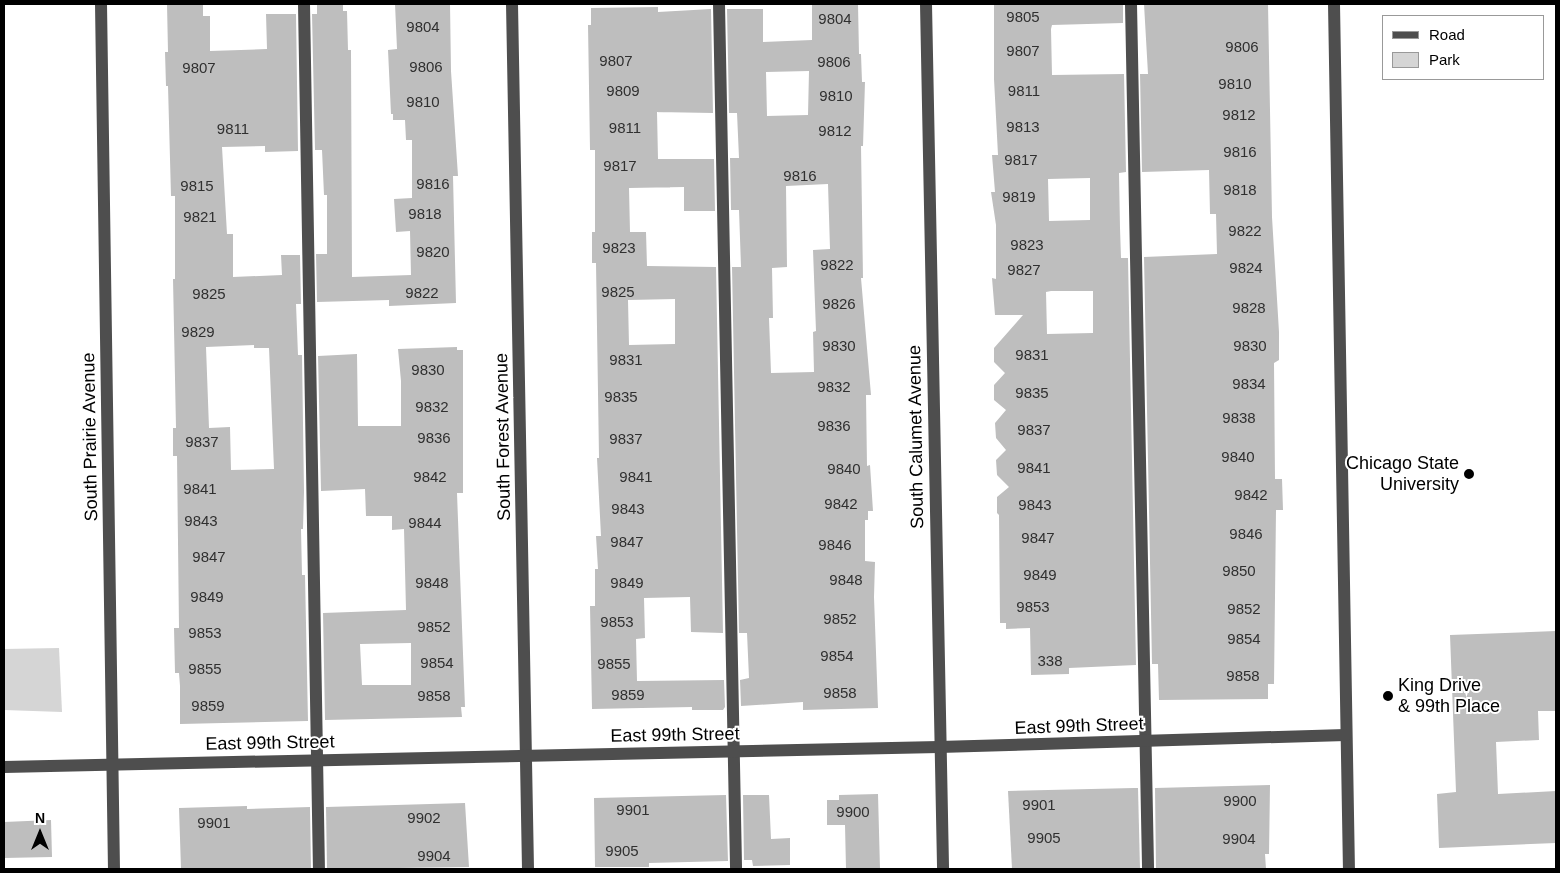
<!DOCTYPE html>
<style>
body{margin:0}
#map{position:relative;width:1560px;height:873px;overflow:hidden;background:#fff;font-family:Helvetica,sans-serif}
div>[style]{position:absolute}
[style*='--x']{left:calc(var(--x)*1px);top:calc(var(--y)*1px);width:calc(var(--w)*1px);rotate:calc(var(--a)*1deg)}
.green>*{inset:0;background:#d5d5d5}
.building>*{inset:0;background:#bebebe}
.minor>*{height:12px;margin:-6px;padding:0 6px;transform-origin:6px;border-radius:6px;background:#4e4e4e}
.dots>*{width:14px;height:14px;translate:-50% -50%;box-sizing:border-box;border:2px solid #fff;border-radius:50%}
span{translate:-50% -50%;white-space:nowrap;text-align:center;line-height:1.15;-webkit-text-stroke:4px #fff;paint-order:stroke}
.number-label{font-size:15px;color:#303030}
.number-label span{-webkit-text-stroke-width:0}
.street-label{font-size:18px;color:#000}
.poi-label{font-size:18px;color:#000}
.right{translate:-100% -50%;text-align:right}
.left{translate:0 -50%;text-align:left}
.frame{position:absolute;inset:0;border:5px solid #000;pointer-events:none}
.legend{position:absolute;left:1382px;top:15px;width:162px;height:65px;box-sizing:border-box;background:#fff;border:1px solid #999;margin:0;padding:6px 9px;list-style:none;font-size:15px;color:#000}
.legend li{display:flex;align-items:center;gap:10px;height:25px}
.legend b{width:25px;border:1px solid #999}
.north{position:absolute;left:15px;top:808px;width:50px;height:50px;-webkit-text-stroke:4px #fff;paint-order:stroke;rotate:0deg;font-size:14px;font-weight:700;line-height:20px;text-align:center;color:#000}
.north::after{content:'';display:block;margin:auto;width:18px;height:22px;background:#000;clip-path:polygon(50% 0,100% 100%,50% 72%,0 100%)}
</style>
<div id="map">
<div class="green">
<i style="clip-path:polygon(59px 648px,62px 712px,4px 710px,4px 649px)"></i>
</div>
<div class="building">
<i style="clip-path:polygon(evenodd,167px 4px,203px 4px,203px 16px,210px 16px,210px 51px,267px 49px,266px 14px,296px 14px,298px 151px,265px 152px,265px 146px,222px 147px,227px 234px,233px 234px,233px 277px,282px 275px,281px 255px,300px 255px,301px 304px,296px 304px,298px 355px,302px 355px,304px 492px,303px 529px,301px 529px,302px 575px,305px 575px,308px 721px,180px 724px,180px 686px,179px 673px,175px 673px,174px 628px,179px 628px,177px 456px,173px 456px,173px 428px,176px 428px,173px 279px,175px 279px,175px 196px,171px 196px,168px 86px,166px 86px,165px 52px,168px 52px,167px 4px,254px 345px,254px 348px,269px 348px,274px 469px,231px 470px,230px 427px,209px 428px,206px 347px,254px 345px)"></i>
<i style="clip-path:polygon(317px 4px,343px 4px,343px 11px,347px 11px,348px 50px,351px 50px,352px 277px,411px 275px,410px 231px,396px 232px,394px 199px,412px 198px,412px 140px,406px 140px,405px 120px,393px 120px,393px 114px,391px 114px,388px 50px,397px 49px,395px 4px,450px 4px,451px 71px,458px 176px,453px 176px,456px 303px,389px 306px,389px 300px,317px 302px,316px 254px,327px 254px,327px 195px,324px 195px,322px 150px,315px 150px,312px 14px,317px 14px)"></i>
<i style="clip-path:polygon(evenodd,812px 4px,858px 4px,859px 54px,861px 54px,862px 82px,865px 82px,863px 146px,861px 146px,863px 278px,861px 278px,871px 395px,866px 395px,867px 466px,870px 465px,873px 511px,868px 511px,868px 520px,865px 520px,865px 561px,875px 562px,874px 597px,878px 708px,803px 710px,803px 702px,741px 706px,740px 680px,749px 678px,747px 633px,739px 633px,732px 267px,741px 267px,739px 210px,731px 210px,730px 158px,739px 158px,737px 113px,729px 113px,727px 9px,763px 9px,763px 42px,812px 40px,812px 4px,809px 71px,808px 115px,767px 116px,766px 72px,809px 71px,812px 4px,828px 184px,830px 249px,813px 250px,816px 331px,813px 332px,814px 372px,771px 373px,769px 318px,773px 318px,772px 268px,787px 267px,786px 186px,828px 184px)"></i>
<i style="clip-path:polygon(evenodd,994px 4px,1123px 4px,1123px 23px,1052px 25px,1051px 29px,1052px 75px,1124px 74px,1126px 172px,1119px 173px,1120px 228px,1121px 258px,1128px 258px,1136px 665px,1069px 668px,1069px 674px,1031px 675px,1030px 628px,1006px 629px,1006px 623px,1000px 623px,999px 515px,997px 513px,997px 497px,1009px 487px,997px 475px,996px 460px,1006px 450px,996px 438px,995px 423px,1006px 410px,994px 400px,994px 385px,1005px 373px,994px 362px,994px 348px,1023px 315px,995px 315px,992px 278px,996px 279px,996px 225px,991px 192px,995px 192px,992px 155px,998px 155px,994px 79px,994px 4px,1090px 178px,1090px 220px,1049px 221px,1048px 179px,1090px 178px,994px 4px,1051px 291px,1093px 291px,1093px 333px,1047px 334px,1046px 292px,1051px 291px)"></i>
<i style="clip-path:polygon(1144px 4px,1268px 4px,1272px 217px,1279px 332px,1279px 360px,1274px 363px,1275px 479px,1282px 479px,1283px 510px,1276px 510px,1274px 684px,1268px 684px,1268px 699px,1159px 700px,1158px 664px,1152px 664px,1144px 257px,1217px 254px,1216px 214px,1210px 214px,1209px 170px,1142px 172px,1140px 74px,1148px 74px)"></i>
<i style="clip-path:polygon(evenodd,658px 7px,658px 12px,711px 9px,713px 113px,657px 112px,658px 159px,714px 159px,715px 211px,684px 211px,684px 187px,629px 188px,630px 232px,646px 232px,647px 266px,716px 267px,723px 633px,691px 632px,690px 597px,644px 598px,645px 638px,636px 639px,637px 681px,724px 680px,725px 707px,723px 710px,692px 710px,692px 707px,592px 709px,590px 606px,595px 606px,595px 569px,598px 569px,596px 536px,601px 536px,597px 458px,599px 458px,596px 263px,592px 263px,592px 232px,595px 232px,595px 150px,590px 150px,588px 25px,591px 25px,591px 8px,658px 7px,675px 299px,675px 344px,629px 345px,628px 300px,675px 299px)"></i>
<i style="clip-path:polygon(evenodd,457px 347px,457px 350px,463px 350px,463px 493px,457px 493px,465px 707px,461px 707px,462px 717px,325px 720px,323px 613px,406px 610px,404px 529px,392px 530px,392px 516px,366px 516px,365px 489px,321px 491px,318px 356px,357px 354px,358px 426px,401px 426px,401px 381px,398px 349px,457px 347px,411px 643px,411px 685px,362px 685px,360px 644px,411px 643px)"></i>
<i style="clip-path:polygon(1556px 631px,1556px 711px,1538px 711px,1539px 740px,1496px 742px,1498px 794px,1556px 791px,1556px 843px,1439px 848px,1437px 794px,1456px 792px,1450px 635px)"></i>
<i style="clip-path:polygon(1270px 785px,1269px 854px,1265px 854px,1266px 869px,1156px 869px,1155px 788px)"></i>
<i style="clip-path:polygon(1134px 788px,1138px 788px,1140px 869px,1012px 869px,1008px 791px)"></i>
<i style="clip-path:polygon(878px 794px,880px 869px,846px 869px,845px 825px,827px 825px,827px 800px,839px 800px,839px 795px)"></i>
<i style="clip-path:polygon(726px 795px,728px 861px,649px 863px,649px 867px,595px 867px,594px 798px)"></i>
<i style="clip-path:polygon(743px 795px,769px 795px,771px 839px,790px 838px,790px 865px,753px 866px,752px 860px,744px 860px)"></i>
<i style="clip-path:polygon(465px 803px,469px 867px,327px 869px,326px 807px)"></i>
<i style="clip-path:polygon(247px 806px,247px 809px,310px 807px,311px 869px,181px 869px,179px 808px)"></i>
<i style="clip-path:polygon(51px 820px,52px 857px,4px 858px,4px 822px)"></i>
</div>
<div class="minor">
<i style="--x:101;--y:4;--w:865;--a:89.14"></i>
<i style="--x:304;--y:4;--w:865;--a:89.01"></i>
<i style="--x:512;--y:4;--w:865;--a:88.94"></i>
<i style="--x:719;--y:4;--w:865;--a:88.87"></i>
<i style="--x:926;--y:4;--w:865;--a:88.87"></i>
<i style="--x:1131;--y:4;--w:865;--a:88.87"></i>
<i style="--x:1334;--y:4;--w:865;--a:89.01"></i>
<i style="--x:4;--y:767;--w:935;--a:-1.23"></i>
<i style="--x:939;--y:747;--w:407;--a:-1.7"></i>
</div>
<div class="dots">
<i style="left:1469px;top:474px;background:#000"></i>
<i style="left:1388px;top:696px;background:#000"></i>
</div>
<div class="number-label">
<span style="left:1023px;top:17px">9805</span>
<span style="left:835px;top:19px">9804</span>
<span style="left:423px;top:27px">9804</span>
<span style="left:1242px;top:47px">9806</span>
<span style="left:1023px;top:51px">9807</span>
<span style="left:616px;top:61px">9807</span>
<span style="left:834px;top:62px">9806</span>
<span style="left:426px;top:67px">9806</span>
<span style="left:199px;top:68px">9807</span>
<span style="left:1235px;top:84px">9810</span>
<span style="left:623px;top:91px">9809</span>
<span style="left:1024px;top:91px">9811</span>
<span style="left:836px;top:96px">9810</span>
<span style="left:423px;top:102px">9810</span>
<span style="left:1239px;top:115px">9812</span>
<span style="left:1023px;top:127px">9813</span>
<span style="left:625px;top:128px">9811</span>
<span style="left:233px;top:129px">9811</span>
<span style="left:835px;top:131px">9812</span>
<span style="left:1240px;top:152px">9816</span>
<span style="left:1021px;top:160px">9817</span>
<span style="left:620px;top:166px">9817</span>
<span style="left:800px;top:176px">9816</span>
<span style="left:433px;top:184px">9816</span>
<span style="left:197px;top:186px">9815</span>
<span style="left:1240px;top:190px">9818</span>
<span style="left:1019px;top:197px">9819</span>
<span style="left:425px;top:214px">9818</span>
<span style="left:200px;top:217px">9821</span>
<span style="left:1245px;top:231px">9822</span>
<span style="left:1027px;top:245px">9823</span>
<span style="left:619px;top:248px">9823</span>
<span style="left:433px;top:252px">9820</span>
<span style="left:837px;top:265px">9822</span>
<span style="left:1246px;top:268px">9824</span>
<span style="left:1024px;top:270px">9827</span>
<span style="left:618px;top:292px">9825</span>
<span style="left:422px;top:293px">9822</span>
<span style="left:209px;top:294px">9825</span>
<span style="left:839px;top:304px">9826</span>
<span style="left:1249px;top:308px">9828</span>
<span style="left:198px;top:332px">9829</span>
<span style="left:839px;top:346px">9830</span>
<span style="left:1250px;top:346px">9830</span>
<span style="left:1032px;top:355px">9831</span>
<span style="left:626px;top:360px">9831</span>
<span style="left:428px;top:370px">9830</span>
<span style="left:1249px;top:384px">9834</span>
<span style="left:834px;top:387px">9832</span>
<span style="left:1032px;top:393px">9835</span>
<span style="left:621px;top:397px">9835</span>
<span style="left:432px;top:407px">9832</span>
<span style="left:1239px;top:418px">9838</span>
<span style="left:834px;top:426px">9836</span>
<span style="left:1034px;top:430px">9837</span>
<span style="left:434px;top:438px">9836</span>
<span style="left:626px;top:439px">9837</span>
<span style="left:202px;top:442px">9837</span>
<span style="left:1238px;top:457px">9840</span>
<span style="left:1034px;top:468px">9841</span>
<span style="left:844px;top:469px">9840</span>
<span style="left:430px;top:477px">9842</span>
<span style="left:636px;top:477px">9841</span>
<span style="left:200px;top:489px">9841</span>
<span style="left:1251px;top:495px">9842</span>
<span style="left:841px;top:504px">9842</span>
<span style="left:1035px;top:505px">9843</span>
<span style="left:628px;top:509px">9843</span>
<span style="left:201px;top:521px">9843</span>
<span style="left:425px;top:523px">9844</span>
<span style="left:1246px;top:534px">9846</span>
<span style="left:1038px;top:538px">9847</span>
<span style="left:627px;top:542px">9847</span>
<span style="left:835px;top:545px">9846</span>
<span style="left:209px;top:557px">9847</span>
<span style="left:1239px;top:571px">9850</span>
<span style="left:1040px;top:575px">9849</span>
<span style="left:846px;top:580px">9848</span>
<span style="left:432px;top:583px">9848</span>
<span style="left:627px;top:583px">9849</span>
<span style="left:207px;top:597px">9849</span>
<span style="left:1033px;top:607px">9853</span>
<span style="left:1244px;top:609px">9852</span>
<span style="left:840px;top:619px">9852</span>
<span style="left:617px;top:622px">9853</span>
<span style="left:434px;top:627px">9852</span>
<span style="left:205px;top:633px">9853</span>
<span style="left:1244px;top:639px">9854</span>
<span style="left:837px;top:656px">9854</span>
<span style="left:1050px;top:661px">338</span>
<span style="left:437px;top:663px">9854</span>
<span style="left:614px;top:664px">9855</span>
<span style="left:205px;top:669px">9855</span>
<span style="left:1243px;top:676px">9858</span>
<span style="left:840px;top:693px">9858</span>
<span style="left:628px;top:695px">9859</span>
<span style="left:434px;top:696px">9858</span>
<span style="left:208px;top:706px">9859</span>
<span style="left:1240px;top:801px">9900</span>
<span style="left:1039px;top:805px">9901</span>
<span style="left:633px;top:810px">9901</span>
<span style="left:853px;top:812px">9900</span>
<span style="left:424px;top:818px">9902</span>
<span style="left:214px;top:823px">9901</span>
<span style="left:1044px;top:838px">9905</span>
<span style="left:1239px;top:839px">9904</span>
<span style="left:622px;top:851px">9905</span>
<span style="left:434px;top:856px">9904</span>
</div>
<div class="street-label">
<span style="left:90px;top:437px;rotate:-91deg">South Prairie Avenue</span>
<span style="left:503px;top:437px;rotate:-91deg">South Forest Avenue</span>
<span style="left:916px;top:437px;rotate:-91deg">South Calumet Avenue</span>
<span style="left:1079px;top:726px;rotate:-2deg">East 99th Street</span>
<span style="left:675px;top:735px;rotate:-1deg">East 99th Street</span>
<span style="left:270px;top:743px;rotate:-1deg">East 99th Street</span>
</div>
<div class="poi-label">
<span class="right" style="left:1459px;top:474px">Chicago State<br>University</span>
<span class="left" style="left:1398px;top:696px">King Drive<br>&amp; 99th Place</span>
</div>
<div class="frame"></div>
<ul class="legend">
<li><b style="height:6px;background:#4e4e4e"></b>Road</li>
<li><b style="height:14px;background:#d5d5d5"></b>Park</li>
</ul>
<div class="north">N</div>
</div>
